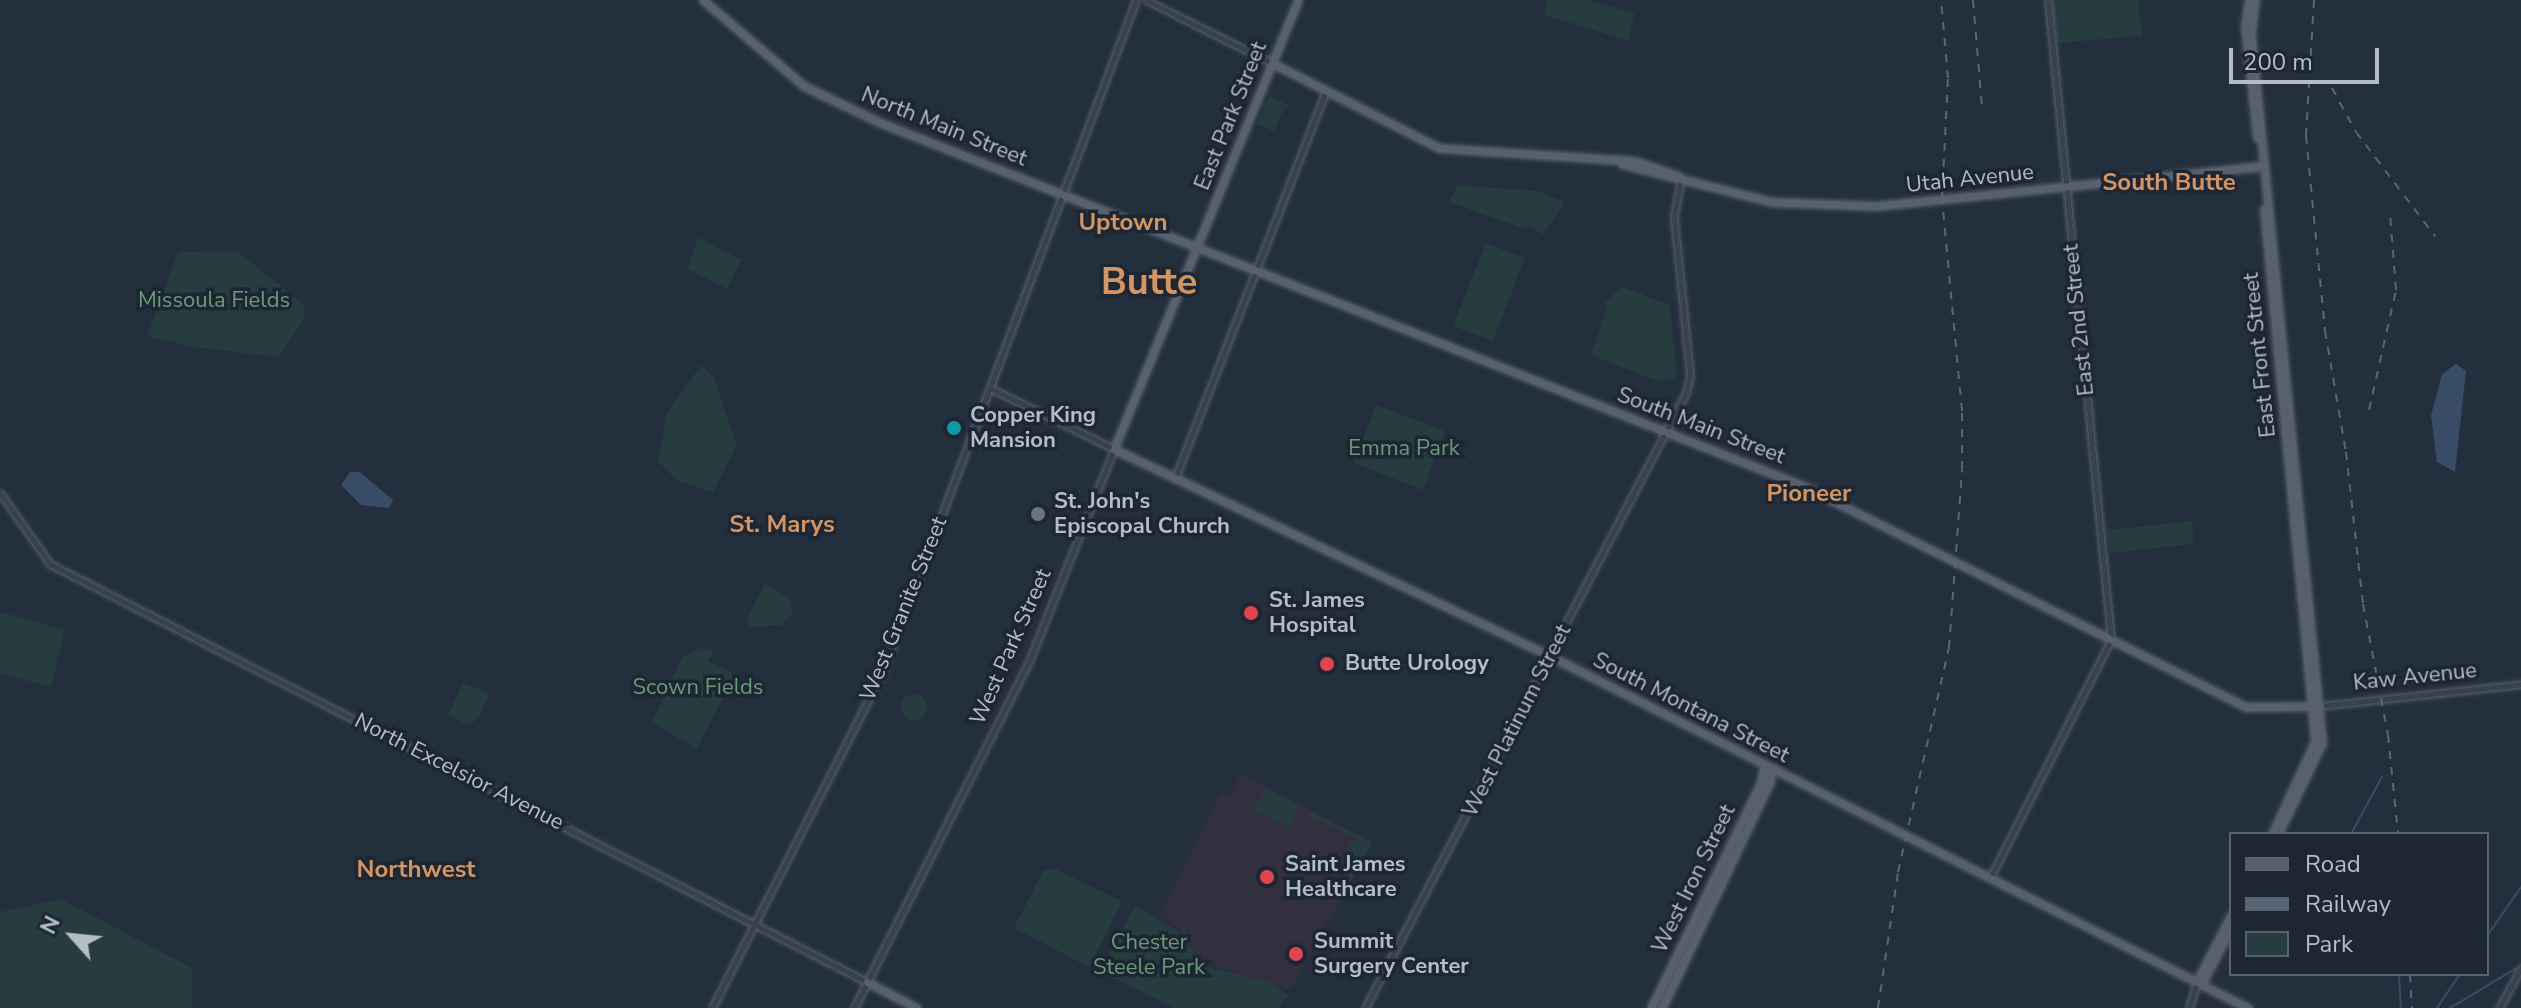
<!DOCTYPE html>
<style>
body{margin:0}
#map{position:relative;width:2521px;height:1008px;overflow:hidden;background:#242f3e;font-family:"Nunito Sans",sans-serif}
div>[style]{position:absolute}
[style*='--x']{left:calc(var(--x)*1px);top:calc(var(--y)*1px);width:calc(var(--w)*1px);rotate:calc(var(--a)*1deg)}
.medical>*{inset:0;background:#32303f}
.green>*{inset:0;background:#263c3f}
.round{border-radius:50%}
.water>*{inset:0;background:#394c67}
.stream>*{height:2px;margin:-1px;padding:0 1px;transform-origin:1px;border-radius:1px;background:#394c67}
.roads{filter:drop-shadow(0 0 2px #565f6c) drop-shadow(0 0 2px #565f6c)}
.minor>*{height:5px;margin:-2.5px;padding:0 2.5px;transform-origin:2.5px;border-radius:2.5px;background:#38414e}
.major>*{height:7px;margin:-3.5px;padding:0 3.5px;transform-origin:3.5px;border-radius:3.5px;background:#56606e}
.rail>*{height:2px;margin-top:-1px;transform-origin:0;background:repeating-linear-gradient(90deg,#5a6575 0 8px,transparent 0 16px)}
.dots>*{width:22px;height:22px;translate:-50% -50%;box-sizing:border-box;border:4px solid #1d2633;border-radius:50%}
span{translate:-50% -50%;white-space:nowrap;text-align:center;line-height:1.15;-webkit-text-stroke:7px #1d2633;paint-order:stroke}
.street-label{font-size:22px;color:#b4bcc9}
.park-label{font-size:22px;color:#6b9a76}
.poi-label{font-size:22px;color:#b4bcc9;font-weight:700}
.left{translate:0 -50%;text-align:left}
.neighbourhood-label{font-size:24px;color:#d59563;font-weight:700}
.town-label{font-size:38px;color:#d59563;font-weight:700}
.legend{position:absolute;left:2229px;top:832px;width:260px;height:144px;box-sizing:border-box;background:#1d2633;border:2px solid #59626f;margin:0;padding:10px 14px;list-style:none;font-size:24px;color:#b4bcc9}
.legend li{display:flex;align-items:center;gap:16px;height:40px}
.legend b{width:40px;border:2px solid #59626f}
.north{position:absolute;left:32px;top:896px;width:80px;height:80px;-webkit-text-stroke:6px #1d2633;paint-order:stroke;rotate:297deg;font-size:22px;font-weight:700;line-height:32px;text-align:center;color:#b4bcc9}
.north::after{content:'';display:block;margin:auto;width:28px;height:36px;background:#b4bcc9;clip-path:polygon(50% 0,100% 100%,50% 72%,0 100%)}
.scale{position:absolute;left:2229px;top:48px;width:150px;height:36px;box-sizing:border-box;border:4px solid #b4bcc9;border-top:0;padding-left:10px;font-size:24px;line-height:28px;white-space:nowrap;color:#b4bcc9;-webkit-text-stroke:6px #1d2633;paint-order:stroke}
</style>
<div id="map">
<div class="medical">
<i style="clip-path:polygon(1241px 775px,1373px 842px,1290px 990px,1202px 962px,1177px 927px,1159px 916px,1222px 793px,1230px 796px)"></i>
</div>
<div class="green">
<i style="clip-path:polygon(1548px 0,1587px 0,1634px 13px,1629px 41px,1544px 15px)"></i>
<i style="clip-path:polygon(2053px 0,2138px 0,2142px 36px,2057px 43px)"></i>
<i style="clip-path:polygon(1269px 96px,1291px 106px,1283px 110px,1274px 131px,1257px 124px)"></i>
<i style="clip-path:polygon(1458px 185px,1537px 191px,1565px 202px,1542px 235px,1532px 226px,1522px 228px,1449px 202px)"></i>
<i style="clip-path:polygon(698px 237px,741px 260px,727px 289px,688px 269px)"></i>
<i style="clip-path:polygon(1486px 243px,1525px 258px,1493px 341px,1453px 326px)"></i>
<i style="clip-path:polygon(237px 251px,305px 306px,303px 320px,279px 357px,193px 347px,147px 336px,178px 252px)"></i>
<i style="clip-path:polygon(1623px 287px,1670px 305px,1677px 378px,1657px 381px,1591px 355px,1607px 309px,1604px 302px)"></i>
<i style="clip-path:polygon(701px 365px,713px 377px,737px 445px,713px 492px,678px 481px,658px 461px,666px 415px)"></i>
<i style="clip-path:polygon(1376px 405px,1445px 431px,1423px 490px,1354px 463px)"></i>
<i style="clip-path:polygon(2192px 521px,2194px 544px,2110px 553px,2107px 530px)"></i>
<i style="clip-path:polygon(765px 583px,789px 598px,793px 612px,782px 625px,748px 627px,747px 618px)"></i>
<i style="clip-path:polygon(0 612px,65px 630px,51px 687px,0 673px)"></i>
<i style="clip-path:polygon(701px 648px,714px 650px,708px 661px,735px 674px,697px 749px,652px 722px,682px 657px)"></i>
<i style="clip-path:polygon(463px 683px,489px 693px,480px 717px,469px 725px,448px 715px)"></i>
<i class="round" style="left:901px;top:694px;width:26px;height:26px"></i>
<i style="clip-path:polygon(1265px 788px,1298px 805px,1290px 828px,1256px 811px,1246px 826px)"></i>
<i style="clip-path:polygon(1312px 812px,1372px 843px,1346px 890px,1351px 878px,1332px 863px,1345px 862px,1351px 841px,1361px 841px,1315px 819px,1306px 821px)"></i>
<i style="clip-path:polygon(1053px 868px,1122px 901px,1089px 967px,1014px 928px,1043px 871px)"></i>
<i style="clip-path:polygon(61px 899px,192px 968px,192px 1008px,0 1008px,0 912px)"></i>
<i style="clip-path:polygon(1135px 906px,1176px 929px,1205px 966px,1271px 982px,1288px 995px,1278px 1008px,1174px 1008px,1101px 971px)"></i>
</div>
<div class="water">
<i style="clip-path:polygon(2456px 364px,2466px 371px,2455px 472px,2437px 462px,2431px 416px,2442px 374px)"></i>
<i style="clip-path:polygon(350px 472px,360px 472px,393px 500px,389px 508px,361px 505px,341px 485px)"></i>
</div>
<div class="stream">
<i style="--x:2351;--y:834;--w:65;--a:-61.5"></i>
<i style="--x:2487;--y:936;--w:60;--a:-55.2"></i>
<i style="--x:2399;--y:974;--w:34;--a:87"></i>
<i style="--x:2437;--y:1008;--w:41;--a:-55.9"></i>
<i style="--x:2450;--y:1008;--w:76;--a:-31"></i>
</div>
<div class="roads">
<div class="minor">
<i style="--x:1146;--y:0;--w:141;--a:26.6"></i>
<i style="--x:1175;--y:478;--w:415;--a:-68.7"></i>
<i style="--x:0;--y:493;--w:87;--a:54.8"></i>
<i style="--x:50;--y:564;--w:918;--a:27.1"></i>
<i style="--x:2320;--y:706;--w:202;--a:-6.2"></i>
<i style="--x:1990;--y:878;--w:268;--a:-63.1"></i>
<i style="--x:2111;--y:639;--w:642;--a:-95.63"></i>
<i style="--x:712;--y:1008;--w:376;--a:-63.1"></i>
<i style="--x:882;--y:673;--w:719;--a:-69.32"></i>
<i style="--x:854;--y:1008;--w:386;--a:-63.2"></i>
<i style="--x:1028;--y:664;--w:232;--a:-68.2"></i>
<i style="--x:1114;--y:449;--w:136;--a:-153.8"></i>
<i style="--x:1365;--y:1008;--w:694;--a:-62.44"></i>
<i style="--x:1686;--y:393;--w:18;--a:-77"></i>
<i style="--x:1690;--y:375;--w:159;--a:-95.8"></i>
<i style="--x:1674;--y:217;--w:39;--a:-80"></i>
<i style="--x:2189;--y:1008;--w:27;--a:-73"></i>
<i style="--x:2499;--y:1008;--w:46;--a:-61.2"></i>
</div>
<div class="major">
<i style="--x:703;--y:0;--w:133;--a:40.4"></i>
<i style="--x:804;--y:86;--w:85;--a:25.7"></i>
<i style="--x:881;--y:123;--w:989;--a:21.48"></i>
<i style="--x:1801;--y:485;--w:498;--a:26.5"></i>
<i style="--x:2247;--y:707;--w:73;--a:-0.8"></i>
<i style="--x:1298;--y:0;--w:485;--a:112.3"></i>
<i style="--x:1114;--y:449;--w:483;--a:25.4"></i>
<i style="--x:1550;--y:656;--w:782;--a:26.76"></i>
<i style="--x:2249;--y:0;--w:26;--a:99"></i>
<i style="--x:2245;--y:26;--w:112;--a:83.8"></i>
<i style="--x:2255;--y:0;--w:35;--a:97"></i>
<i style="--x:2251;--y:35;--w:712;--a:84.27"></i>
<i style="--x:2322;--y:743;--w:101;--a:115.8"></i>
<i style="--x:1272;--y:63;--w:187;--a:27"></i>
<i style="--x:1439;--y:148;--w:196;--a:3.8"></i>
<i style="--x:1635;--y:161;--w:46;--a:19.2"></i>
<i style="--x:1622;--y:164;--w:155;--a:14.2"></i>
<i style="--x:1772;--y:202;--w:104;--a:2.2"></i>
<i style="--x:1876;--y:206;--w:390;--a:-5.9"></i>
<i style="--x:2264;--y:209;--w:534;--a:84.52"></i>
<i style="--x:2315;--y:741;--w:102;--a:114.8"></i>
<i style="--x:2197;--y:981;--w:74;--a:-62.7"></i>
<i style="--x:867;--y:982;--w:56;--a:27.5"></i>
<i style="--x:2202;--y:983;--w:62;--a:-62.2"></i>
<i style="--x:1651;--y:1008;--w:251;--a:-64"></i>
<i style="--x:1761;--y:782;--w:17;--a:-80"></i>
<i style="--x:1662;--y:1008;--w:250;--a:-64.5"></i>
<i style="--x:1770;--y:782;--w:14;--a:-90"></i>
</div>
</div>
<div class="rail">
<i style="--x:1973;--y:0;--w:107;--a:85.2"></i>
<i style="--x:2314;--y:0;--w:136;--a:93.4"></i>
<i style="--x:2306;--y:136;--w:196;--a:84.4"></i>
<i style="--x:2325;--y:331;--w:123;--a:80.2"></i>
<i style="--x:2346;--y:452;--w:153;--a:83.6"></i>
<i style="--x:2363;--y:604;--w:133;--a:79.2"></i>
<i style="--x:2388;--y:735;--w:100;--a:84.2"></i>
<i style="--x:2332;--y:88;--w:50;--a:61.4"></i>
<i style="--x:2356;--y:132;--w:131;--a:52.8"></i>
<i style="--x:2369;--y:410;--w:123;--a:-77.3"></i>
<i style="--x:2396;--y:290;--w:76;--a:-94.5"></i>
<i style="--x:2410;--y:974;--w:34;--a:87"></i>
<i style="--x:1878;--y:1008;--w:137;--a:-81.6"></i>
<i style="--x:1898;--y:872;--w:230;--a:-77.2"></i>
<i style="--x:1949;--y:648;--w:179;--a:-85.8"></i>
<i style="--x:1962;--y:469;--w:58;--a:-90"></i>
<i style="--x:1962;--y:411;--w:213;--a:-95.4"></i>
<i style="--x:1942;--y:199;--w:121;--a:-87.2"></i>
<i style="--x:1948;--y:78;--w:78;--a:-95.1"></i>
</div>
<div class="dots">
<i style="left:954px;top:428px;background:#0f9aa8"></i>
<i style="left:1038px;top:514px;background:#6b7280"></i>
<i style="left:1251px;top:613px;background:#e0444e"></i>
<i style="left:1327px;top:664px;background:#e0444e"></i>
<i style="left:1267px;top:877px;background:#e0444e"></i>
<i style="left:1296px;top:954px;background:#e0444e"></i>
</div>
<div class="street-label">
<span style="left:1231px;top:116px;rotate:-68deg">East Park Street</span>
<span style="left:944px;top:127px;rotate:22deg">North Main Street</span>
<span style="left:1970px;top:179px;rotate:-6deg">Utah Avenue</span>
<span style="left:2079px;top:320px;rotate:-96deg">East 2nd Street</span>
<span style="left:2260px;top:355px;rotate:-96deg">East Front Street</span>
<span style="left:1701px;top:426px;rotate:21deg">South Main Street</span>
<span style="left:904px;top:609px;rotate:-68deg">West Granite Street</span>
<span style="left:1011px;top:647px;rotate:-66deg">West Park Street</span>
<span style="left:2415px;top:677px;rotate:-6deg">Kaw Avenue</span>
<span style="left:1691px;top:708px;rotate:27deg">South Montana Street</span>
<span style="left:1517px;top:721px;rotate:-63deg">West Platinum Street</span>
<span style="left:459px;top:772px;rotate:27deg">North Excelsior Avenue</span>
<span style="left:1694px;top:879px;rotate:-64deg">West Iron Street</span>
</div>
<div class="park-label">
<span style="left:214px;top:301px">Missoula Fields</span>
<span style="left:1404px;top:449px">Emma Park</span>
<span style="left:698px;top:688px">Scown Fields</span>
<span style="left:1149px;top:955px">Chester<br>Steele Park</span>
</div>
<div class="poi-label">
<span class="left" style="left:970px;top:428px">Copper King<br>Mansion</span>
<span class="left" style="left:1054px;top:514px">St. John's<br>Episcopal Church</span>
<span class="left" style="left:1269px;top:613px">St. James<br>Hospital</span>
<span class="left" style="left:1345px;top:664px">Butte Urology</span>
<span class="left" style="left:1285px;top:877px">Saint James<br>Healthcare</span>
<span class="left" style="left:1314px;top:954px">Summit<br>Surgery Center</span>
</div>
<div class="neighbourhood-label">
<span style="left:2169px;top:183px">South Butte</span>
<span style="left:1123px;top:223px">Uptown</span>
<span style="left:1809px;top:494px">Pioneer</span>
<span style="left:782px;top:525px">St. Marys</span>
<span style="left:416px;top:870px">Northwest</span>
</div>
<div class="town-label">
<span style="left:1149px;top:282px">Butte</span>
</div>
<ul class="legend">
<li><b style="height:10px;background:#56606e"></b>Road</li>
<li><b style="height:10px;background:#5a6575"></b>Railway</li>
<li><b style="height:22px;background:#263c3f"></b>Park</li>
</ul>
<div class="north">N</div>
<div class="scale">200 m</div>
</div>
